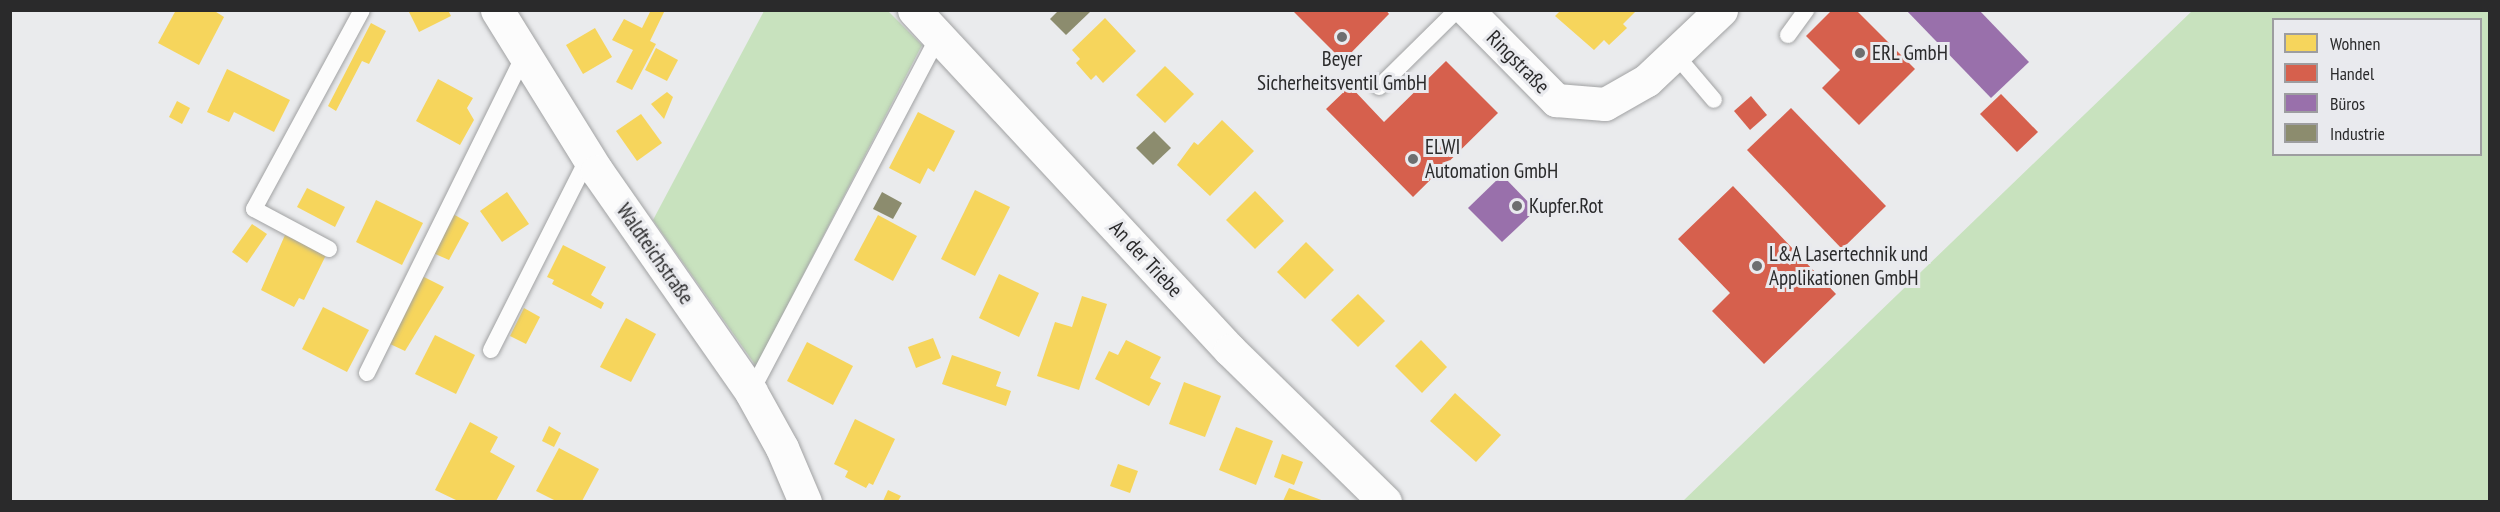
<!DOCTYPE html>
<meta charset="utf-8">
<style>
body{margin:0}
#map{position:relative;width:2500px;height:512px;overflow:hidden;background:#eaebed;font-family:"PT Sans Narrow",sans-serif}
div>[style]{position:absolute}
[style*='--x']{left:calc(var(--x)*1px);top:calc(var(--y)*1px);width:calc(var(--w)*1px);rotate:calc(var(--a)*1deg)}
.green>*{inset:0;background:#c8e2be}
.homes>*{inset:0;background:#f6d55c}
.shops>*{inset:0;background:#d6604d}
.offices>*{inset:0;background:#9970ab}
.industry>*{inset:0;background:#8c8c6e}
.roads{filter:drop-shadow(0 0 2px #a1a2a3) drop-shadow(0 0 2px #a1a2a3)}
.service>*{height:16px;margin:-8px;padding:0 8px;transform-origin:8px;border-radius:8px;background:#fcfcfc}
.minor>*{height:33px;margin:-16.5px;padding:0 16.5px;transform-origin:16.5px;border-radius:16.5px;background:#fcfcfc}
.tertiary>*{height:33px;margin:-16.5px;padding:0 16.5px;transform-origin:16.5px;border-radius:16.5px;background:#fcfcfc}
.dots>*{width:16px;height:16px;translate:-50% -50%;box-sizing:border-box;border:3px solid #e9eaee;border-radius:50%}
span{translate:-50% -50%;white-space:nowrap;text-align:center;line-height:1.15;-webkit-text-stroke:6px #e9eaee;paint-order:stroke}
.poi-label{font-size:21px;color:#2a2a2b}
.left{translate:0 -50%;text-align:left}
.street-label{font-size:21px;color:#2a2a2b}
.frame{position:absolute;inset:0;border:12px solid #2a2a2b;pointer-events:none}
.legend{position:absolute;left:2272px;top:18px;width:210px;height:138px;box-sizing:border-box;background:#e9eaee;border:2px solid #9d9da0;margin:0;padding:8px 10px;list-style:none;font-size:18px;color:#2a2a2b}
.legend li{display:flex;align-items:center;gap:12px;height:30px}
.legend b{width:30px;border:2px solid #9d9da0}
</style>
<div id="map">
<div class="green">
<i style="clip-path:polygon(764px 11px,888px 11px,922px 45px,756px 366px,653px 220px)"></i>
<i style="clip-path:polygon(evenodd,2192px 11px,2489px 11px,2489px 501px,1683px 501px,2192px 11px,2274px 20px,2480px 20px,2480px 154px,2274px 154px,2274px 20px)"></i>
</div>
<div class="homes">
<i style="clip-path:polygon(176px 10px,213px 10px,224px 17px,199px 65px,158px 43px)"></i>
<i style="clip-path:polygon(408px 10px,448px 10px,451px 16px,419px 32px)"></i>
<i style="clip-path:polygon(651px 10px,665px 10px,650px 41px,656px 44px,632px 90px,616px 82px,633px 50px,612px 40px,624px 19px,642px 28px)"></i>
<i style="clip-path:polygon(1561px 10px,1637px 10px,1623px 24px,1627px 28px,1609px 45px,1604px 40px,1594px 50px,1555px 16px)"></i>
<i style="clip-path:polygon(1105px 18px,1136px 51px,1103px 83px,1096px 75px,1091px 80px,1076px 63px,1080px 59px,1072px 50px)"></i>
<i style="clip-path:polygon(371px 23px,386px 31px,369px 64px,362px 61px,336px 111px,328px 106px)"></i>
<i style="clip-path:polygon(595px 28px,612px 57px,583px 74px,566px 45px)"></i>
<i style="clip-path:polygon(656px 48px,678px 60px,667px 81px,645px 70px)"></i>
<i style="clip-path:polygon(1165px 66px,1194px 94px,1165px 123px,1136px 95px)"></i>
<i style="clip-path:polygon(227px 69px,290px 100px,274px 132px,234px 112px,229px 122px,207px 112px)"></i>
<i style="clip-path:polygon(438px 79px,473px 98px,467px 108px,474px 120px,460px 145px,416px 121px)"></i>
<i style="clip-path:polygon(667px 92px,673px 97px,664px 119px,651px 104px)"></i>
<i style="clip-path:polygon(177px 101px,190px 108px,182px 124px,169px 117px)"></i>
<i style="clip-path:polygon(918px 112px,955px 131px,934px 172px,928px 168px,920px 184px,889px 168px)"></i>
<i style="clip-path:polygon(641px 114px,662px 143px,637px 161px,616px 131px)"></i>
<i style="clip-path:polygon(1222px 120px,1254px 151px,1210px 196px,1177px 165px,1194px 142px,1198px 145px)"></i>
<i style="clip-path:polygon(307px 188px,345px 207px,335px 227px,297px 207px)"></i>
<i style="clip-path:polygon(975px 190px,1010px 207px,975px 276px,941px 259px)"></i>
<i style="clip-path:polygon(1255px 191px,1284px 221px,1255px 249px,1226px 220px)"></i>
<i style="clip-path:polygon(507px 192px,529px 224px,502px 242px,480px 211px)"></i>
<i style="clip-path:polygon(376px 200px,423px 223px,402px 265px,356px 242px)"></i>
<i style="clip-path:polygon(453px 214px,469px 223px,449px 260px,433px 253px)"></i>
<i style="clip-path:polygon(878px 215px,917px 236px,893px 281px,854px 260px)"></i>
<i style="clip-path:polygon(252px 224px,267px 234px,247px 263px,232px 252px)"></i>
<i style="clip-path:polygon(285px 235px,326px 255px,304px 300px,299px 298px,294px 307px,261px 290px)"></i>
<i style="clip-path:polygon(1306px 242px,1334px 270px,1305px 299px,1277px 272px)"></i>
<i style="clip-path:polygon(563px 245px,606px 267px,591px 295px,604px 303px,601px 309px,552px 284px,554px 280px,547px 277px)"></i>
<i style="clip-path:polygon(999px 274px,1039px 293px,1019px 337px,979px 318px)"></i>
<i style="clip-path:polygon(420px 275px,444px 287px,405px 351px,388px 343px)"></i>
<i style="clip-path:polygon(1358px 294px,1385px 321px,1358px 347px,1331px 320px)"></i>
<i style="clip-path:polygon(1082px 296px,1107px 304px,1079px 390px,1037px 376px,1055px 322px,1072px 327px)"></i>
<i style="clip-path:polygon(323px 307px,369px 330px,347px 372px,302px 349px)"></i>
<i style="clip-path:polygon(524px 308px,540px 317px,526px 344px,510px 336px)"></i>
<i style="clip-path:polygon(626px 318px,656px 334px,631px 382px,600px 367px)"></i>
<i style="clip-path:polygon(435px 335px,475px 355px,456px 394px,415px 374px)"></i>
<i style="clip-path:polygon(933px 338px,941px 358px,916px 368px,908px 347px)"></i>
<i style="clip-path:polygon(1126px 340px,1161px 357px,1150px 378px,1161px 383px,1149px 406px,1095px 379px,1109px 351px,1118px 355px)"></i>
<i style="clip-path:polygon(1421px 340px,1447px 367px,1422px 393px,1395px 366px)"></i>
<i style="clip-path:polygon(807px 342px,853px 366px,833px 405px,787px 381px)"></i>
<i style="clip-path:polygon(952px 355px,1001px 372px,996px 386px,1011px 391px,1006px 406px,942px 384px)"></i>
<i style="clip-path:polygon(1184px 382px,1221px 396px,1205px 437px,1169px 424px)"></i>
<i style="clip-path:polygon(1455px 393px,1501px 435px,1476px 462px,1430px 421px)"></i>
<i style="clip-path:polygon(855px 419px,895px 439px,873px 485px,869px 483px,866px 488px,845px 477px,848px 471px,834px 464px)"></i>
<i style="clip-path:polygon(470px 422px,498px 437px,490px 452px,515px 466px,496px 501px,458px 501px,435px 490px)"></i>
<i style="clip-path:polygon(549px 426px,561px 433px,554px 447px,542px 441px)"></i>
<i style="clip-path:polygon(1236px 427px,1273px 441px,1256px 485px,1219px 470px)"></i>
<i style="clip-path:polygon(559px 448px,599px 469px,582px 501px,556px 501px,536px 491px)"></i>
<i style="clip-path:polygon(1282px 454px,1303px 462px,1294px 485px,1274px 477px)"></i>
<i style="clip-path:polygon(1118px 464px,1138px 471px,1130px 493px,1110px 486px)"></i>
<i style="clip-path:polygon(1289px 488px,1324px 501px,1283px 501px)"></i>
<i style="clip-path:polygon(888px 490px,901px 496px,898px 501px,883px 501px)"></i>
</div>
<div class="shops">
<i style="clip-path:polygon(1292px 10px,1386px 10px,1389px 14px,1343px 61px)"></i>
<i style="clip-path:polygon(1832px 10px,1856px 10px,1915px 69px,1859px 125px,1822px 88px,1840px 70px,1806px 36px)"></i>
<i style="clip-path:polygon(1446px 61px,1498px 113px,1413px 197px,1326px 109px,1350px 86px,1384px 122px)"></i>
<i style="clip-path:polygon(2001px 94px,2038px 132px,2017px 152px,1980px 114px)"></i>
<i style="clip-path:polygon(1751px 96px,1767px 115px,1750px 130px,1734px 111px)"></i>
<i style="clip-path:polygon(1791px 108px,1886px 206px,1842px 249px,1747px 150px)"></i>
<i style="clip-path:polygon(1733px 186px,1836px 294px,1764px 364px,1712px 311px,1730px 293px,1678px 239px)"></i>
</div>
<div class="offices">
<i style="clip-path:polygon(1906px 10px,1979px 10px,2029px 62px,1991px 98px)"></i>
<i style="clip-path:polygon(1502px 175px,1536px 210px,1502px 242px,1468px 208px)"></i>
</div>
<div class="industry">
<i style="clip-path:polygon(1059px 10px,1089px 10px,1090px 12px,1066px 35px,1050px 19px)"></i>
<i style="clip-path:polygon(1154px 131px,1171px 148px,1153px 165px,1136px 148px)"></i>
<i style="clip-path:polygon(882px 192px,902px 203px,893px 219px,873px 209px)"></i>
</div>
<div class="roads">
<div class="service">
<i style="--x:1788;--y:35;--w:31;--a:-54"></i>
<i style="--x:1675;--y:54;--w:60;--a:49.7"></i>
<i style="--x:1379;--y:87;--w:110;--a:-44.6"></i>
<i style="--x:329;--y:249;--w:85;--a:-151.9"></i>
<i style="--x:254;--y:209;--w:226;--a:-61.5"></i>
<i style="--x:491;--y:350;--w:215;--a:-63.2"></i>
<i style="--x:367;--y:373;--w:352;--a:-63.7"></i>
<i style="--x:751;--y:392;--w:401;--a:-62.2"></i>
</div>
<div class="minor">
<i style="--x:914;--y:10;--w:464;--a:47.1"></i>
<i style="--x:1230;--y:350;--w:217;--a:44.4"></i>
<i style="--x:1467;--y:10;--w:127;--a:45.3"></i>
<i style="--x:1556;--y:100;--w:49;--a:4.7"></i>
<i style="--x:1605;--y:104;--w:48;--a:-29.7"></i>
<i style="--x:1647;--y:80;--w:102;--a:-43.4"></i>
</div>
<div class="tertiary">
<i style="--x:497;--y:10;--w:190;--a:58.2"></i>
<i style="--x:597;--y:171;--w:269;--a:55.1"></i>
<i style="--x:751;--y:392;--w:64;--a:61"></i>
<i style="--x:782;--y:448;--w:59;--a:66.9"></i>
</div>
</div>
<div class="dots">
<i style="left:1342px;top:37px;background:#6d6e6f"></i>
<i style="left:1860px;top:53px;background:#6d6e6f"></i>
<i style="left:1413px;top:159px;background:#6d6e6f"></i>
<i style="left:1517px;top:206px;background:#6d6e6f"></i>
<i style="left:1757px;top:266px;background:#6d6e6f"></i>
</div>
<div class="poi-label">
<span class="left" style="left:1872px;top:53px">ERL GmbH</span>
<span style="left:1342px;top:71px">Beyer<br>Sicherheitsventil GmbH</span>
<span class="left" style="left:1425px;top:159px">ELWI<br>Automation GmbH</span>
<span class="left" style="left:1529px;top:206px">Kupfer.Rot</span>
<span class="left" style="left:1769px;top:266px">L&amp;A Lasertechnik und<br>Applikationen GmbH</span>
</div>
<div class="street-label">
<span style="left:1518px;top:62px;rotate:45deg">Ringstraße</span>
<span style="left:655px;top:254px;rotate:55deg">Waldteichstraße</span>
<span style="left:1146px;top:259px;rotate:47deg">An der Triebe</span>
</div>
<div class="frame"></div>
<ul class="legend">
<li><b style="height:16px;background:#f6d55c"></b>Wohnen</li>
<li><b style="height:16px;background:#d6604d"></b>Handel</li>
<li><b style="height:16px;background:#9970ab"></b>Büros</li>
<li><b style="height:16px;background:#8c8c6e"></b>Industrie</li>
</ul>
</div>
